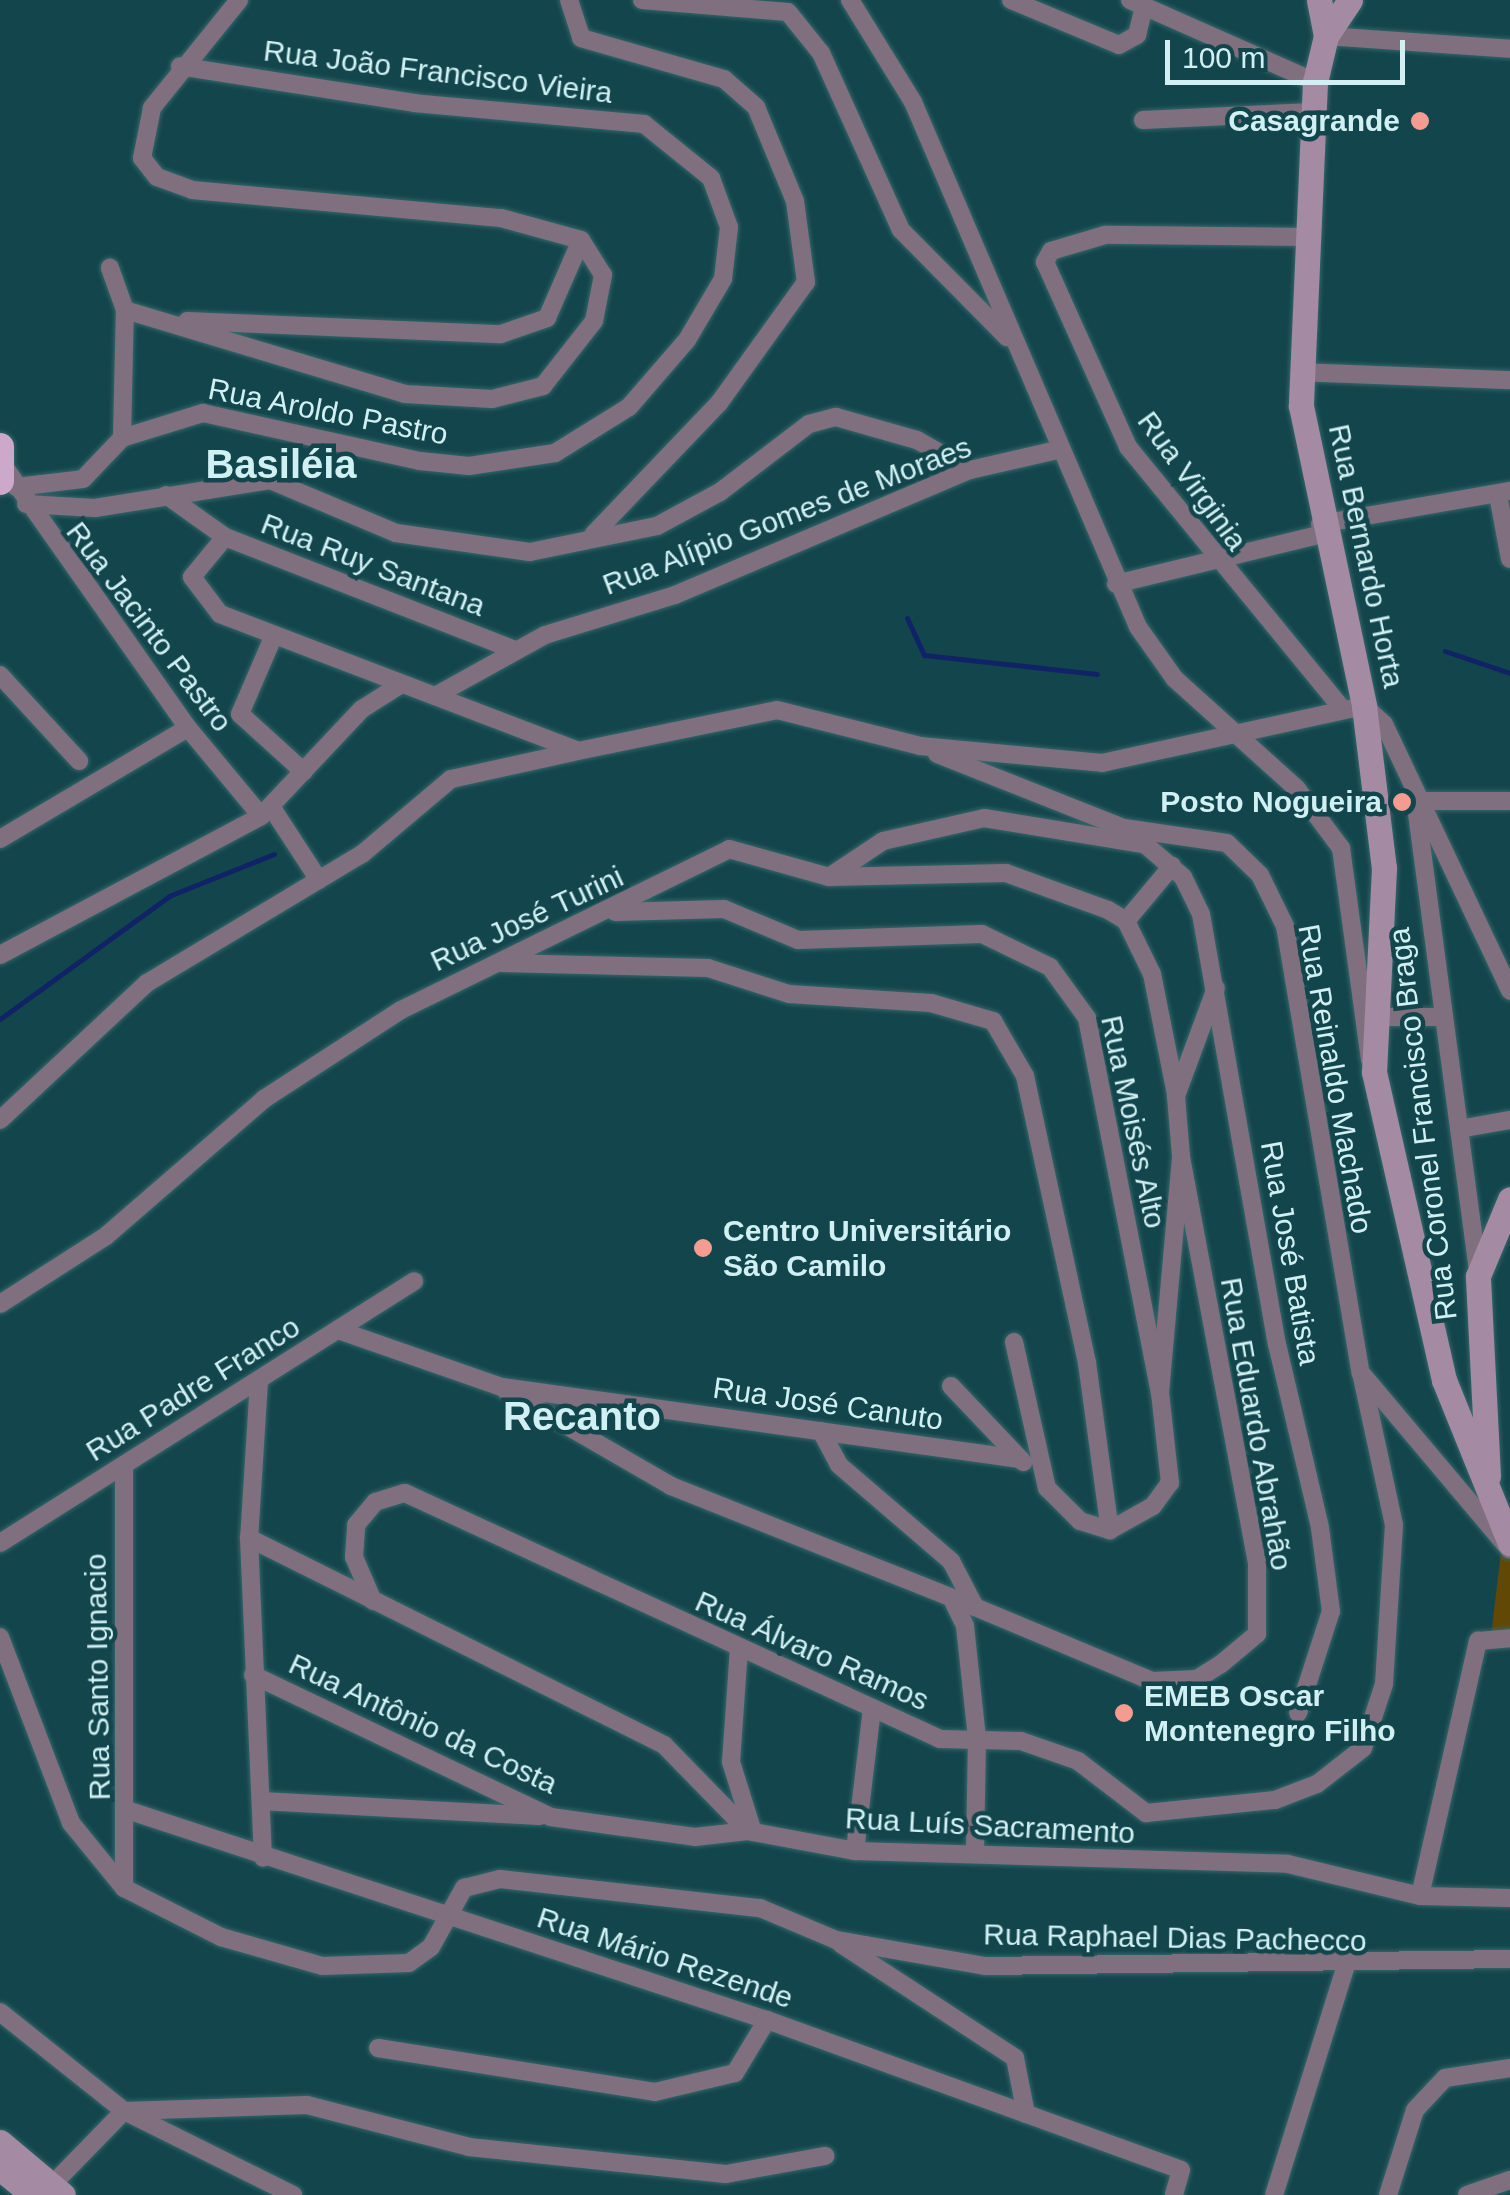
<!DOCTYPE html>
<meta charset="utf-8">
<style>
body{margin:0}
#map{position:relative;width:1510px;height:2195px;overflow:hidden;background:#13464c;font-family:Arial,sans-serif}
div>[style]{position:absolute}
[style*='--x']{left:calc(var(--x)*1px);top:calc(var(--y)*1px);width:calc(var(--w)*1px);rotate:calc(var(--a)*1deg)}
.green>*{inset:0;background:#614905}
.stream>*{height:5px;margin:-2.5px;padding:0 2.5px;transform-origin:2.5px;border-radius:2.5px;background:#102366}
.roads{filter:drop-shadow(0 0 2px #35656a) drop-shadow(0 0 2px #35656a)}
.minor>*{height:18px;margin:-9px;padding:0 9px;transform-origin:9px;border-radius:9px;background:#80707f}
.secondary>*{height:25px;margin:-12.5px;padding:0 12.5px;transform-origin:12.5px;border-radius:12.5px;background:#a48ba3}
.trunk>*{height:28px;margin:-14px;padding:0 14px;transform-origin:14px;border-radius:14px;background:#cca8cb}
.dots>*{width:28px;height:28px;translate:-50% -50%;box-sizing:border-box;border:5px solid #13464c;border-radius:50%}
span{translate:-50% -50%;white-space:nowrap;text-align:center;line-height:1.15;-webkit-text-stroke:9px #13464c;paint-order:stroke}
.street-label{font-size:30px;color:#d0f0f4}
.poi-label{font-size:30px;color:#d0f0f4;font-weight:700}
.right{translate:-100% -50%;text-align:right}
.left{translate:0 -50%;text-align:left}
.district-label{font-size:40px;color:#d0f0f4;font-weight:700}
.scale{position:absolute;left:1165px;top:40px;width:240px;height:45px;box-sizing:border-box;border:5px solid #d0f0f4;border-top:0;padding-left:12px;font-size:30px;line-height:35px;white-space:nowrap;color:#d0f0f4;-webkit-text-stroke:8px #13464c;paint-order:stroke}
</style>
<div id="map">
<div class="green">
<i style="clip-path:polygon(1501px 1552px,1510px 1560px,1510px 1633px,1491px 1636px)"></i>
</div>
<div class="stream">
<i style="--x:907;--y:618;--w:41;--a:65.3"></i>
<i style="--x:924;--y:655;--w:174;--a:6.3"></i>
<i style="--x:1445;--y:651;--w:69;--a:18.7"></i>
<i style="--x:0;--y:1019;--w:209;--a:-36"></i>
<i style="--x:169;--y:896;--w:113;--a:-21.8"></i>
</div>
<div class="roads">
<div class="minor">
<i style="--x:239;--y:0;--w:139;--a:128.9"></i>
<i style="--x:152;--y:108;--w:51;--a:101.3"></i>
<i style="--x:142;--y:158;--w:24;--a:52"></i>
<i style="--x:157;--y:177;--w:37;--a:20"></i>
<i style="--x:192;--y:190;--w:310;--a:5.2"></i>
<i style="--x:501;--y:218;--w:83;--a:15.4"></i>
<i style="--x:569;--y:0;--w:40;--a:72"></i>
<i style="--x:581;--y:38;--w:149;--a:16"></i>
<i style="--x:724;--y:79;--w:43;--a:41.2"></i>
<i style="--x:756;--y:107;--w:102;--a:67.5"></i>
<i style="--x:795;--y:201;--w:82;--a:82.3"></i>
<i style="--x:806;--y:282;--w:149;--a:125.7"></i>
<i style="--x:719;--y:403;--w:182;--a:133.7"></i>
<i style="--x:642;--y:0;--w:146;--a:4.7"></i>
<i style="--x:788;--y:12;--w:53;--a:51.2"></i>
<i style="--x:821;--y:53;--w:194;--a:65.7"></i>
<i style="--x:901;--y:230;--w:151;--a:45.3"></i>
<i style="--x:850;--y:0;--w:120;--a:58.3"></i>
<i style="--x:913;--y:102;--w:571;--a:66.8"></i>
<i style="--x:1138;--y:627;--w:64;--a:54.6"></i>
<i style="--x:1175;--y:679;--w:164;--a:42"></i>
<i style="--x:1297;--y:789;--w:74;--a:53.3"></i>
<i style="--x:1341;--y:848;--w:214;--a:82.2"></i>
<i style="--x:1011;--y:0;--w:117;--a:22.6"></i>
<i style="--x:1119;--y:45;--w:21;--a:-29"></i>
<i style="--x:1137;--y:35;--w:30;--a:-76"></i>
<i style="--x:1130;--y:0;--w:202;--a:23.9"></i>
<i style="--x:1326;--y:36;--w:184;--a:4"></i>
<i style="--x:1143;--y:120;--w:169;--a:-2.7"></i>
<i style="--x:1312;--y:237;--w:207;--a:-179.4"></i>
<i style="--x:1105;--y:235;--w:56;--a:163.5"></i>
<i style="--x:1051;--y:251;--w:13;--a:119"></i>
<i style="--x:1045;--y:262;--w:203;--a:65.8"></i>
<i style="--x:1128;--y:447;--w:333;--a:50.7"></i>
<i style="--x:125;--y:310;--w:292;--a:16.7"></i>
<i style="--x:405;--y:394;--w:87;--a:3.3"></i>
<i style="--x:492;--y:399;--w:53;--a:-14.3"></i>
<i style="--x:543;--y:386;--w:83;--a:-51.9"></i>
<i style="--x:594;--y:321;--w:47;--a:-78.9"></i>
<i style="--x:603;--y:275;--w:41;--a:-122.2"></i>
<i style="--x:187;--y:321;--w:314;--a:2.4"></i>
<i style="--x:501;--y:334;--w:49;--a:-19.2"></i>
<i style="--x:547;--y:318;--w:85;--a:-66.4"></i>
<i style="--x:1300;--y:372;--w:210;--a:2.2"></i>
<i style="--x:122;--y:438;--w:85;--a:-17.2"></i>
<i style="--x:203;--y:413;--w:222;--a:12.5"></i>
<i style="--x:420;--y:461;--w:49;--a:5.8"></i>
<i style="--x:469;--y:466;--w:87;--a:-8.6"></i>
<i style="--x:555;--y:453;--w:87;--a:-31.9"></i>
<i style="--x:629;--y:407;--w:89;--a:-49.1"></i>
<i style="--x:687;--y:340;--w:71;--a:-59.5"></i>
<i style="--x:723;--y:279;--w:52;--a:-83.4"></i>
<i style="--x:729;--y:227;--w:52;--a:-110.2"></i>
<i style="--x:711;--y:178;--w:86;--a:-141.1"></i>
<i style="--x:644;--y:124;--w:230;--a:-174.8"></i>
<i style="--x:415;--y:103;--w:238;--a:-171.1"></i>
<i style="--x:3;--y:465;--w:322;--a:54.9"></i>
<i style="--x:188;--y:728;--w:114;--a:50.3"></i>
<i style="--x:16;--y:487;--w:67;--a:-6.8"></i>
<i style="--x:83;--y:479;--w:57;--a:-46.4"></i>
<i style="--x:122;--y:438;--w:128;--a:-88.7"></i>
<i style="--x:125;--y:310;--w:45;--a:-109.7"></i>
<i style="--x:166;--y:495;--w:72;--a:35.4"></i>
<i style="--x:225;--y:537;--w:309;--a:21.3"></i>
<i style="--x:1498;--y:495;--w:65;--a:79.4"></i>
<i style="--x:26;--y:504;--w:69;--a:3.3"></i>
<i style="--x:95;--y:508;--w:177;--a:-9.1"></i>
<i style="--x:270;--y:480;--w:137;--a:22.8"></i>
<i style="--x:396;--y:533;--w:135;--a:8.1"></i>
<i style="--x:530;--y:552;--w:130;--a:-11.6"></i>
<i style="--x:657;--y:526;--w:72;--a:-28.4"></i>
<i style="--x:720;--y:492;--w:112;--a:-37.4"></i>
<i style="--x:809;--y:424;--w:28;--a:-15"></i>
<i style="--x:836;--y:417;--w:84;--a:15.9"></i>
<i style="--x:917;--y:440;--w:61;--a:29.5"></i>
<i style="--x:1320;--y:524;--w:193;--a:-9.9"></i>
<i style="--x:225;--y:537;--w:52;--a:129.5"></i>
<i style="--x:192;--y:577;--w:46;--a:52.9"></i>
<i style="--x:220;--y:614;--w:383;--a:20.9"></i>
<i style="--x:578;--y:751;--w:203;--a:-11.6"></i>
<i style="--x:777;--y:710;--w:147;--a:14.1"></i>
<i style="--x:920;--y:746;--w:183;--a:5.3"></i>
<i style="--x:1102;--y:763;--w:268;--a:-12.3"></i>
<i style="--x:1364;--y:706;--w:27;--a:42"></i>
<i style="--x:1384;--y:724;--w:295;--a:64.7"></i>
<i style="--x:1116;--y:584;--w:213;--a:-13.6"></i>
<i style="--x:274;--y:635;--w:86;--a:113.3"></i>
<i style="--x:240;--y:714;--w:86;--a:42.2"></i>
<i style="--x:0;--y:675;--w:117;--a:47.4"></i>
<i style="--x:435;--y:696;--w:126;--a:-29"></i>
<i style="--x:545;--y:635;--w:136;--a:-17.1"></i>
<i style="--x:675;--y:595;--w:320;--a:-23"></i>
<i style="--x:970;--y:470;--w:89;--a:-12.9"></i>
<i style="--x:937;--y:754;--w:201;--a:21.6"></i>
<i style="--x:1124;--y:828;--w:104;--a:8.3"></i>
<i style="--x:1227;--y:843;--w:46;--a:44.1"></i>
<i style="--x:1260;--y:875;--w:57;--a:63.9"></i>
<i style="--x:1285;--y:926;--w:453;--a:80.4"></i>
<i style="--x:1361;--y:1373;--w:231;--a:49.9"></i>
<i style="--x:1416;--y:801;--w:94;--a:0"></i>
<i style="--x:1416;--y:806;--w:469;--a:82.4"></i>
<i style="--x:272;--y:808;--w:86;--a:56.9"></i>
<i style="--x:0;--y:839;--w:218;--a:-30.6"></i>
<i style="--x:1140;--y:840;--w:57;--a:40.7"></i>
<i style="--x:1183;--y:877;--w:41;--a:64.1"></i>
<i style="--x:1201;--y:914;--w:437;--a:80"></i>
<i style="--x:1277;--y:1344;--w:189;--a:76.8"></i>
<i style="--x:1320;--y:1528;--w:84;--a:82.5"></i>
<i style="--x:1331;--y:1611;--w:107;--a:107.9"></i>
<i style="--x:829;--y:877;--w:177;--a:-1.3"></i>
<i style="--x:1006;--y:873;--w:109;--a:19.9"></i>
<i style="--x:1108;--y:910;--w:21;--a:31"></i>
<i style="--x:1126;--y:921;--w:59;--a:63.9"></i>
<i style="--x:1152;--y:974;--w:122;--a:78.7"></i>
<i style="--x:615;--y:912;--w:109;--a:-1.6"></i>
<i style="--x:724;--y:909;--w:80;--a:22.7"></i>
<i style="--x:798;--y:940;--w:184;--a:-1.9"></i>
<i style="--x:982;--y:934;--w:76;--a:25.9"></i>
<i style="--x:1050;--y:967;--w:63;--a:54"></i>
<i style="--x:1087;--y:1018;--w:382;--a:79"></i>
<i style="--x:1126;--y:921;--w:72;--a:-50.1"></i>
<i style="--x:0;--y:955;--w:296;--a:-28"></i>
<i style="--x:261;--y:816;--w:147;--a:-46.7"></i>
<i style="--x:362;--y:709;--w:45;--a:-32.3"></i>
<i style="--x:502;--y:963;--w:206;--a:1.4"></i>
<i style="--x:708;--y:968;--w:85;--a:17.8"></i>
<i style="--x:789;--y:994;--w:142;--a:3.6"></i>
<i style="--x:931;--y:1003;--w:65;--a:16.2"></i>
<i style="--x:993;--y:1021;--w:64;--a:59.8"></i>
<i style="--x:1025;--y:1076;--w:294;--a:77.8"></i>
<i style="--x:1087;--y:1363;--w:169;--a:82.2"></i>
<i style="--x:1377;--y:1017;--w:67;--a:0"></i>
<i style="--x:0;--y:1120;--w:201;--a:-43"></i>
<i style="--x:147;--y:983;--w:251;--a:-31"></i>
<i style="--x:362;--y:854;--w:116;--a:-40.1"></i>
<i style="--x:451;--y:779;--w:126;--a:-12.4"></i>
<i style="--x:1459;--y:1129;--w:52;--a:-10"></i>
<i style="--x:0;--y:1304;--w:126;--a:-32.7"></i>
<i style="--x:106;--y:1236;--w:209;--a:-40.9"></i>
<i style="--x:264;--y:1099;--w:163;--a:-33"></i>
<i style="--x:401;--y:1010;--w:365;--a:-26.1"></i>
<i style="--x:729;--y:849;--w:104;--a:15.6"></i>
<i style="--x:829;--y:877;--w:65;--a:-33.7"></i>
<i style="--x:883;--y:841;--w:104;--a:-12.8"></i>
<i style="--x:984;--y:818;--w:166;--a:9.3"></i>
<i style="--x:338;--y:1330;--w:174;--a:19.2"></i>
<i style="--x:502;--y:1387;--w:523;--a:7.91"></i>
<i style="--x:1014;--y:1342;--w:150;--a:77.3"></i>
<i style="--x:1047;--y:1488;--w:47;--a:45"></i>
<i style="--x:1080;--y:1521;--w:31;--a:17"></i>
<i style="--x:1110;--y:1530;--w:49;--a:-29.2"></i>
<i style="--x:1153;--y:1506;--w:29;--a:-54"></i>
<i style="--x:1170;--y:1483;--w:91;--a:-96.3"></i>
<i style="--x:1160;--y:1393;--w:238;--a:-84.9"></i>
<i style="--x:1181;--y:1156;--w:60;--a:-94.8"></i>
<i style="--x:1176;--y:1096;--w:115;--a:-69.7"></i>
<i style="--x:259;--y:1381;--w:157;--a:93.6"></i>
<i style="--x:249;--y:1538;--w:320;--a:87.5"></i>
<i style="--x:951;--y:1386;--w:105;--a:46.5"></i>
<i style="--x:505;--y:1390;--w:192;--a:30"></i>
<i style="--x:671;--y:1486;--w:327;--a:21.7"></i>
<i style="--x:821;--y:1431;--w:38;--a:62"></i>
<i style="--x:839;--y:1465;--w:148;--a:40.6"></i>
<i style="--x:951;--y:1561;--w:52;--a:62.4"></i>
<i style="--x:975;--y:1607;--w:192;--a:22.7"></i>
<i style="--x:1152;--y:1681;--w:45;--a:-2.5"></i>
<i style="--x:1197;--y:1679;--w:28;--a:-32"></i>
<i style="--x:1221;--y:1664;--w:47;--a:-39.8"></i>
<i style="--x:1257;--y:1634;--w:71;--a:-90"></i>
<i style="--x:1257;--y:1563;--w:414;--a:-100.6"></i>
<i style="--x:249;--y:1538;--w:464;--a:26.5"></i>
<i style="--x:664;--y:1745;--w:120;--a:45.7"></i>
<i style="--x:748;--y:1831;--w:109;--a:10.6"></i>
<i style="--x:855;--y:1851;--w:433;--a:1.7"></i>
<i style="--x:1288;--y:1864;--w:136;--a:13.6"></i>
<i style="--x:1420;--y:1896;--w:90;--a:1.3"></i>
<i style="--x:0;--y:1543;--w:490;--a:-32.3"></i>
<i style="--x:952;--y:1599;--w:30;--a:64"></i>
<i style="--x:965;--y:1626;--w:113;--a:83.9"></i>
<i style="--x:977;--y:1738;--w:115;--a:91"></i>
<i style="--x:373;--y:1601;--w:48;--a:-113.4"></i>
<i style="--x:354;--y:1557;--w:32;--a:-86"></i>
<i style="--x:356;--y:1525;--w:30;--a:-50"></i>
<i style="--x:375;--y:1502;--w:31;--a:-17"></i>
<i style="--x:405;--y:1493;--w:589;--a:24.69"></i>
<i style="--x:940;--y:1739;--w:81;--a:1.4"></i>
<i style="--x:1021;--y:1741;--w:60;--a:19.3"></i>
<i style="--x:1078;--y:1761;--w:86;--a:37.4"></i>
<i style="--x:1146;--y:1813;--w:130;--a:-5.8"></i>
<i style="--x:1275;--y:1800;--w:45;--a:-20.9"></i>
<i style="--x:1317;--y:1784;--w:58;--a:-38"></i>
<i style="--x:1363;--y:1748;--w:67;--a:-71.8"></i>
<i style="--x:1384;--y:1684;--w:159;--a:-86.4"></i>
<i style="--x:1394;--y:1525;--w:156;--a:-102.2"></i>
<i style="--x:0;--y:1637;--w:199;--a:69.1"></i>
<i style="--x:71;--y:1823;--w:84;--a:50.8"></i>
<i style="--x:124;--y:1888;--w:109;--a:26.8"></i>
<i style="--x:221;--y:1937;--w:105;--a:16"></i>
<i style="--x:322;--y:1966;--w:87;--a:-2"></i>
<i style="--x:409;--y:1963;--w:27;--a:-36"></i>
<i style="--x:431;--y:1947;--w:68;--a:-60.8"></i>
<i style="--x:464;--y:1888;--w:37;--a:-14"></i>
<i style="--x:500;--y:1879;--w:262;--a:6.4"></i>
<i style="--x:760;--y:1908;--w:82;--a:22.8"></i>
<i style="--x:836;--y:1940;--w:151;--a:9.9"></i>
<i style="--x:985;--y:1966;--w:525;--a:-0.76"></i>
<i style="--x:739;--y:1648;--w:114;--a:94"></i>
<i style="--x:731;--y:1762;--w:73;--a:72.6"></i>
<i style="--x:253;--y:1675;--w:330;--a:25.5"></i>
<i style="--x:551;--y:1817;--w:145;--a:7.9"></i>
<i style="--x:695;--y:1837;--w:53;--a:-6.5"></i>
<i style="--x:261;--y:1801;--w:279;--a:3.1"></i>
<i style="--x:127;--y:1810;--w:674;--a:18.17"></i>
<i style="--x:767;--y:2020;--w:440;--a:19.9"></i>
<i style="--x:1181;--y:2170;--w:26;--a:106"></i>
<i style="--x:855;--y:1851;--w:144;--a:-83.2"></i>
<i style="--x:124;--y:1888;--w:423;--a:-90"></i>
<i style="--x:1420;--y:1896;--w:262;--a:-77.2"></i>
<i style="--x:1478;--y:1641;--w:32;--a:-5"></i>
<i style="--x:841;--y:1944;--w:208;--a:33.2"></i>
<i style="--x:1015;--y:2058;--w:57;--a:78.9"></i>
<i style="--x:0;--y:2012;--w:159;--a:38.6"></i>
<i style="--x:124;--y:2111;--w:189;--a:26.4"></i>
<i style="--x:378;--y:2048;--w:280;--a:9"></i>
<i style="--x:655;--y:2092;--w:82;--a:-13.4"></i>
<i style="--x:735;--y:2073;--w:62;--a:-58.9"></i>
<i style="--x:124;--y:2111;--w:183;--a:-1.9"></i>
<i style="--x:307;--y:2105;--w:167;--a:14.5"></i>
<i style="--x:469;--y:2147;--w:258;--a:6"></i>
<i style="--x:726;--y:2174;--w:101;--a:-10.3"></i>
<i style="--x:51;--y:2186;--w:105;--a:-45.8"></i>
<i style="--x:1274;--y:2195;--w:238;--a:-72.6"></i>
<i style="--x:1388;--y:2195;--w:89;--a:-72.4"></i>
<i style="--x:1415;--y:2110;--w:44;--a:-46.8"></i>
<i style="--x:1445;--y:2078;--w:66;--a:-8.7"></i>
<i style="--x:1467;--y:2195;--w:46;--a:-19.2"></i>
</div>
<div class="secondary">
<i style="--x:1319;--y:0;--w:37;--a:79"></i>
<i style="--x:1350;--y:0;--w:43;--a:123.7"></i>
<i style="--x:1326;--y:36;--w:47;--a:103.4"></i>
<i style="--x:1315;--y:82;--w:324;--a:92.5"></i>
<i style="--x:1301;--y:406;--w:307;--a:78.1"></i>
<i style="--x:1364;--y:706;--w:163;--a:83"></i>
<i style="--x:1384;--y:868;--w:204;--a:92.8"></i>
<i style="--x:1374;--y:1072;--w:316;--a:77.2"></i>
<i style="--x:1444;--y:1380;--w:176;--a:68"></i>
<i style="--x:1488;--y:1476;--w:200;--a:-92.9"></i>
<i style="--x:1478;--y:1276;--w:83;--a:-67.4"></i>
<i style="--x:0;--y:2142;--w:82;--a:40.1"></i>
<i style="--x:0;--y:2168;--w:43;--a:39.3"></i>
</div>
<div class="trunk">
<i style="--x:0;--y:447;--w:34;--a:90"></i>
</div>
</div>
<div class="dots">
<i style="left:1420px;top:121px;background:#f59c92"></i>
<i style="left:1402px;top:802px;background:#f59c92"></i>
<i style="left:703px;top:1248px;background:#f59c92"></i>
<i style="left:1124px;top:1713px;background:#f59c92"></i>
</div>
<div class="street-label">
<span style="left:438px;top:72px;rotate:7deg">Rua João Francisco Vieira</span>
<span style="left:328px;top:412px;rotate:11deg">Rua Aroldo Pastro</span>
<span style="left:1192px;top:481px;rotate:54deg">Rua Virginia</span>
<span style="left:787px;top:516px;rotate:-21deg">Rua Alípio Gomes de Moraes</span>
<span style="left:1366px;top:556px;rotate:78deg">Rua Bernardo Horta</span>
<span style="left:373px;top:565px;rotate:21deg">Rua Ruy Santana</span>
<span style="left:149px;top:627px;rotate:53deg">Rua Jacinto Pastro</span>
<span style="left:527px;top:919px;rotate:-25deg">Rua José Turini</span>
<span style="left:1335px;top:1079px;rotate:80deg">Rua Reinaldo Machado</span>
<span style="left:1133px;top:1122px;rotate:78deg">Rua Moisés Alto</span>
<span style="left:1423px;top:1124px;rotate:-97deg">Rua Coronel Francisco Braga</span>
<span style="left:1290px;top:1253px;rotate:80deg">Rua José Batista</span>
<span style="left:193px;top:1389px;rotate:-32deg">Rua Padre Franco</span>
<span style="left:828px;top:1404px;rotate:8deg">Rua José Canuto</span>
<span style="left:1256px;top:1424px;rotate:80deg">Rua Eduardo Abrahão</span>
<span style="left:812px;top:1651px;rotate:24deg">Rua Álvaro Ramos</span>
<span style="left:98px;top:1677px;rotate:-91deg">Rua Santo Ignacio</span>
<span style="left:423px;top:1724px;rotate:25deg">Rua Antônio da Costa</span>
<span style="left:990px;top:1826px;rotate:3deg">Rua Luís Sacramento</span>
<span style="left:1175px;top:1938px;rotate:1deg">Rua Raphael Dias Pachecco</span>
<span style="left:665px;top:1958px;rotate:18deg">Rua Mário Rezende</span>
</div>
<div class="poi-label">
<span class="right" style="left:1400px;top:121px">Casagrande</span>
<span class="right" style="left:1382px;top:802px">Posto Nogueira</span>
<span class="left" style="left:723px;top:1248px">Centro Universitário<br>São Camilo</span>
<span class="left" style="left:1144px;top:1713px">EMEB Oscar<br>Montenegro Filho</span>
</div>
<div class="district-label">
<span style="left:281px;top:464px">Basiléia</span>
<span style="left:582px;top:1416px">Recanto</span>
</div>
<div class="scale">100 m</div>
</div>
